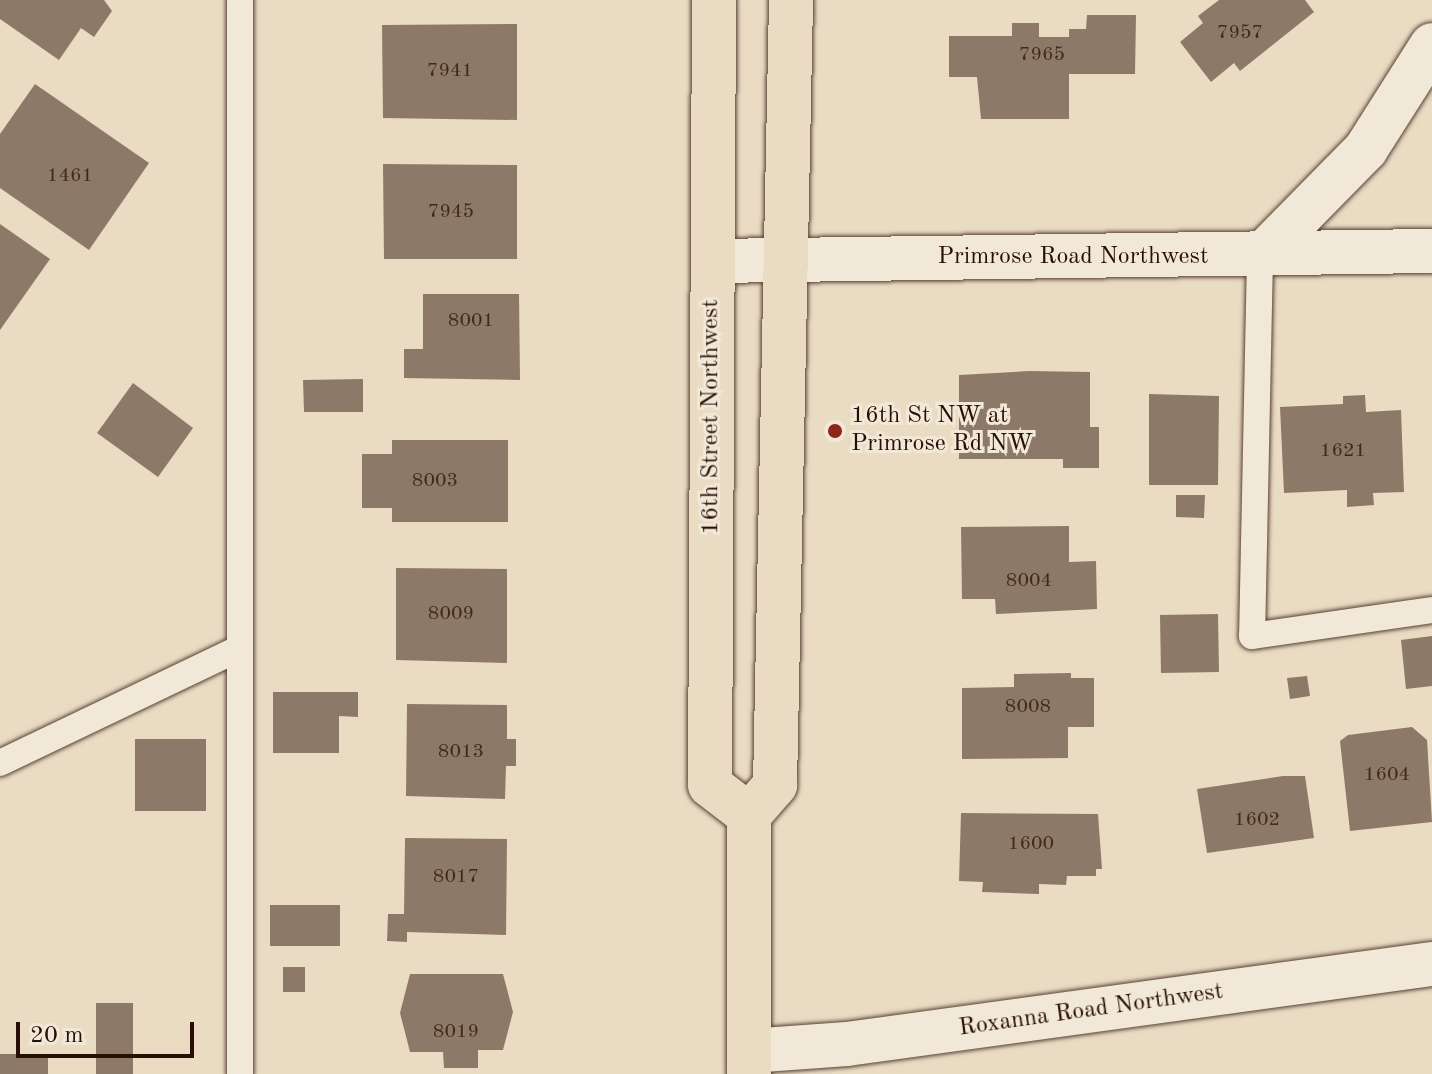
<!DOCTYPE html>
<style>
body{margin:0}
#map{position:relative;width:1432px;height:1074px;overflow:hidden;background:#eadbc3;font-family:"Old Standard TT",serif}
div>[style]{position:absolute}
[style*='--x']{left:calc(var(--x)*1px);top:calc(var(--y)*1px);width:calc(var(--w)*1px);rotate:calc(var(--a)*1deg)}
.building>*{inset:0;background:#8d7967}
.roads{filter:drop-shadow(0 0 2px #584134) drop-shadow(0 0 2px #584134)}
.lane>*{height:26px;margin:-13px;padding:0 13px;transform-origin:13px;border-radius:13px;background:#f1e8d8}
.street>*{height:44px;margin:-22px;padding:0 22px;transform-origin:22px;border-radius:22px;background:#f1e8d8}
.primary>*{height:44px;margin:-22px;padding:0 22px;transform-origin:22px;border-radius:22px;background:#eadbc3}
.dots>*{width:22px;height:22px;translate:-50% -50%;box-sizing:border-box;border:4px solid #f1e8d8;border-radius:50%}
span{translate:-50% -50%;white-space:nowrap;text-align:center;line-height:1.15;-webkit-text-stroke:6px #f1e8d8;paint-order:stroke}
.number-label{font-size:20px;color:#41291d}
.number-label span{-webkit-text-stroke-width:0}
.street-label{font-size:24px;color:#280e04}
.poi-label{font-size:24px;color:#280e04}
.left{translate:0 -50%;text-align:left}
.scale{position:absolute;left:16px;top:1022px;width:178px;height:36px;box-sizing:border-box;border:4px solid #280e04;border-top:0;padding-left:10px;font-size:24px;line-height:28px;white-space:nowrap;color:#280e04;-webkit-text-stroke:6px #f1e8d8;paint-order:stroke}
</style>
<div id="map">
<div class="building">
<i style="clip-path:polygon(0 0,104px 0,112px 11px,94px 37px,81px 28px,59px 60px,0 19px)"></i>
<i style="clip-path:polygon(1219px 0,1305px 0,1314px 12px,1240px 71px,1234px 63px,1211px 82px,1180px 42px,1203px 23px,1198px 16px)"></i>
<i style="clip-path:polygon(1087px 15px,1136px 15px,1135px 74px,1069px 74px,1069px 119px,981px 119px,977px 77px,949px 77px,949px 36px,1012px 36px,1012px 23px,1039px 23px,1039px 37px,1069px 37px,1069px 29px,1086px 29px)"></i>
<i style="clip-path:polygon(517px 24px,517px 120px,383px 118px,382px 25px)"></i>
<i style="clip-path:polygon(35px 84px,149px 163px,89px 250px,0 188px,0 134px)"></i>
<i style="clip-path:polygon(383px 164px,517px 165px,517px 259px,384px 259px)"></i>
<i style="clip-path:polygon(0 224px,50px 259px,0 330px)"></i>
<i style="clip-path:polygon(423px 294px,519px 294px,520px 380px,404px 378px,404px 349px,423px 349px)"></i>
<i style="clip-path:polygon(1029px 371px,1090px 372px,1090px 427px,1099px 427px,1099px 468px,1063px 468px,1063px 459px,959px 459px,959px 375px)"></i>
<i style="clip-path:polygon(363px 379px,363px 412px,304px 412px,303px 380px)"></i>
<i style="clip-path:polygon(133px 383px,193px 428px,158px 477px,97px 433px)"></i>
<i style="clip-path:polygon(1149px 394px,1219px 396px,1218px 485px,1149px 485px)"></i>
<i style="clip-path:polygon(1365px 395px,1366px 412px,1401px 410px,1404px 492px,1373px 493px,1374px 505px,1347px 507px,1347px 490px,1284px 493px,1280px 407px,1343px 404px,1343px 396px)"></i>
<i style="clip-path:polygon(392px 440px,508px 440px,508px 522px,392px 522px,392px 508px,362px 508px,362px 454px,392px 454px)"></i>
<i style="clip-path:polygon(1176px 495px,1205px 495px,1204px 518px,1176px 517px)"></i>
<i style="clip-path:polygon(1069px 526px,1069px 562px,1096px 561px,1097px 609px,996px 614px,995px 599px,962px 599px,961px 527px)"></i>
<i style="clip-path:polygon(396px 568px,507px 569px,507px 663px,396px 660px)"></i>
<i style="clip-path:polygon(1218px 614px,1219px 672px,1161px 673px,1160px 615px)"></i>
<i style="clip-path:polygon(1432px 636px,1432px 686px,1406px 689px,1401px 640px)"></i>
<i style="clip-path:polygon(1071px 673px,1071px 678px,1094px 678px,1094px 727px,1068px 727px,1068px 758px,962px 759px,962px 688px,1014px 687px,1014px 674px)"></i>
<i style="clip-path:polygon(1307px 676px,1310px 696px,1290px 699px,1287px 678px)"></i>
<i style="clip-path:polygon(273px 692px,358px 692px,358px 717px,339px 716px,339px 753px,273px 753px)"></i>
<i style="clip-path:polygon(407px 704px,507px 705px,507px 739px,516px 739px,516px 766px,506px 766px,505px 799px,406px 796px)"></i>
<i style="clip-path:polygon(1412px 727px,1427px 740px,1432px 822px,1350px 831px,1340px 741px,1348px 735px)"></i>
<i style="clip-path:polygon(135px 739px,206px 739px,206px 811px,135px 811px)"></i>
<i style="clip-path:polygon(1283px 776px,1305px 776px,1314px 838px,1207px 853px,1197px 789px)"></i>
<i style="clip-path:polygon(961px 813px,1098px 814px,1102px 869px,1096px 869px,1096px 876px,1067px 876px,1066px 885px,1039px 884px,1039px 894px,982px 892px,983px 882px,959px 881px)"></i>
<i style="clip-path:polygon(405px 838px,507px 839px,506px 935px,407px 932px,407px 942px,387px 941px,388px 914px,404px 914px)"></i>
<i style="clip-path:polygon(270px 905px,340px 905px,340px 946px,270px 946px)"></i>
<i style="clip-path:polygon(283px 967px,305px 967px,305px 992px,283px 992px)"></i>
<i style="clip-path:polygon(410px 974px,503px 974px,513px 1012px,503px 1050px,478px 1050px,478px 1068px,444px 1068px,443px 1052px,410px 1052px,400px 1013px)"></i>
<i style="clip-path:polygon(96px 1003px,133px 1003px,133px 1074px,96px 1074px)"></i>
<i style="clip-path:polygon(0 1054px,48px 1054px,48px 1074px,0 1074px)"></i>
</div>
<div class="roads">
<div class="lane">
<i style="--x:240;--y:0;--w:1074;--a:90"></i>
<i style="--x:1260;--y:257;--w:379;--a:91.2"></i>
<i style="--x:1252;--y:636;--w:182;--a:-8.2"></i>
<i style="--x:0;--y:763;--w:266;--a:-25.6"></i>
</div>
<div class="street">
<i style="--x:1260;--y:257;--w:151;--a:-45.5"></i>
<i style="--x:1366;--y:149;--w:123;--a:-57.6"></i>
<i style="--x:713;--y:261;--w:719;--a:-0.8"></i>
<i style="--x:749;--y:1051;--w:98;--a:-4.1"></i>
<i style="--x:847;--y:1044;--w:590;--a:-7.79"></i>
</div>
<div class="primary">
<i style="--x:714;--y:0;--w:785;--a:90.29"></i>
<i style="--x:710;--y:785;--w:49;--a:37.6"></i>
<i style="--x:749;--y:1074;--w:259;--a:-90"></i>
<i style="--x:749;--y:815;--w:40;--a:-49"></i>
<i style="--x:775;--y:785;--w:785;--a:-88.83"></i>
</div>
</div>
<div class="dots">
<i style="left:835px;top:431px;background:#8f2418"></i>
</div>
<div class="number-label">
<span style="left:1240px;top:33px">7957</span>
<span style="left:1042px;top:55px">7965</span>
<span style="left:450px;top:71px">7941</span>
<span style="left:70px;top:176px">1461</span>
<span style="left:451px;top:212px">7945</span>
<span style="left:471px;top:321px">8001</span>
<span style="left:1343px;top:451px">1621</span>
<span style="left:435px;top:481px">8003</span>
<span style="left:1029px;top:581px">8004</span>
<span style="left:451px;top:614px">8009</span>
<span style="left:1028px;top:707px">8008</span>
<span style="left:461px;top:752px">8013</span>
<span style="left:1387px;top:775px">1604</span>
<span style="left:1257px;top:820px">1602</span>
<span style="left:1031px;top:844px">1600</span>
<span style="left:456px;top:877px">8017</span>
<span style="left:456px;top:1032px">8019</span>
</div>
<div class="street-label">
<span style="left:1073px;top:258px">Primrose Road Northwest</span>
<span style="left:712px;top:417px;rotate:-90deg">16th Street Northwest</span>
<span style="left:1091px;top:1011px;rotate:-8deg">Roxanna Road Northwest</span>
</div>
<div class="poi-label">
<span class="left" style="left:851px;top:431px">16th St NW at<br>Primrose Rd NW</span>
</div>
<div class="scale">20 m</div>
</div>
